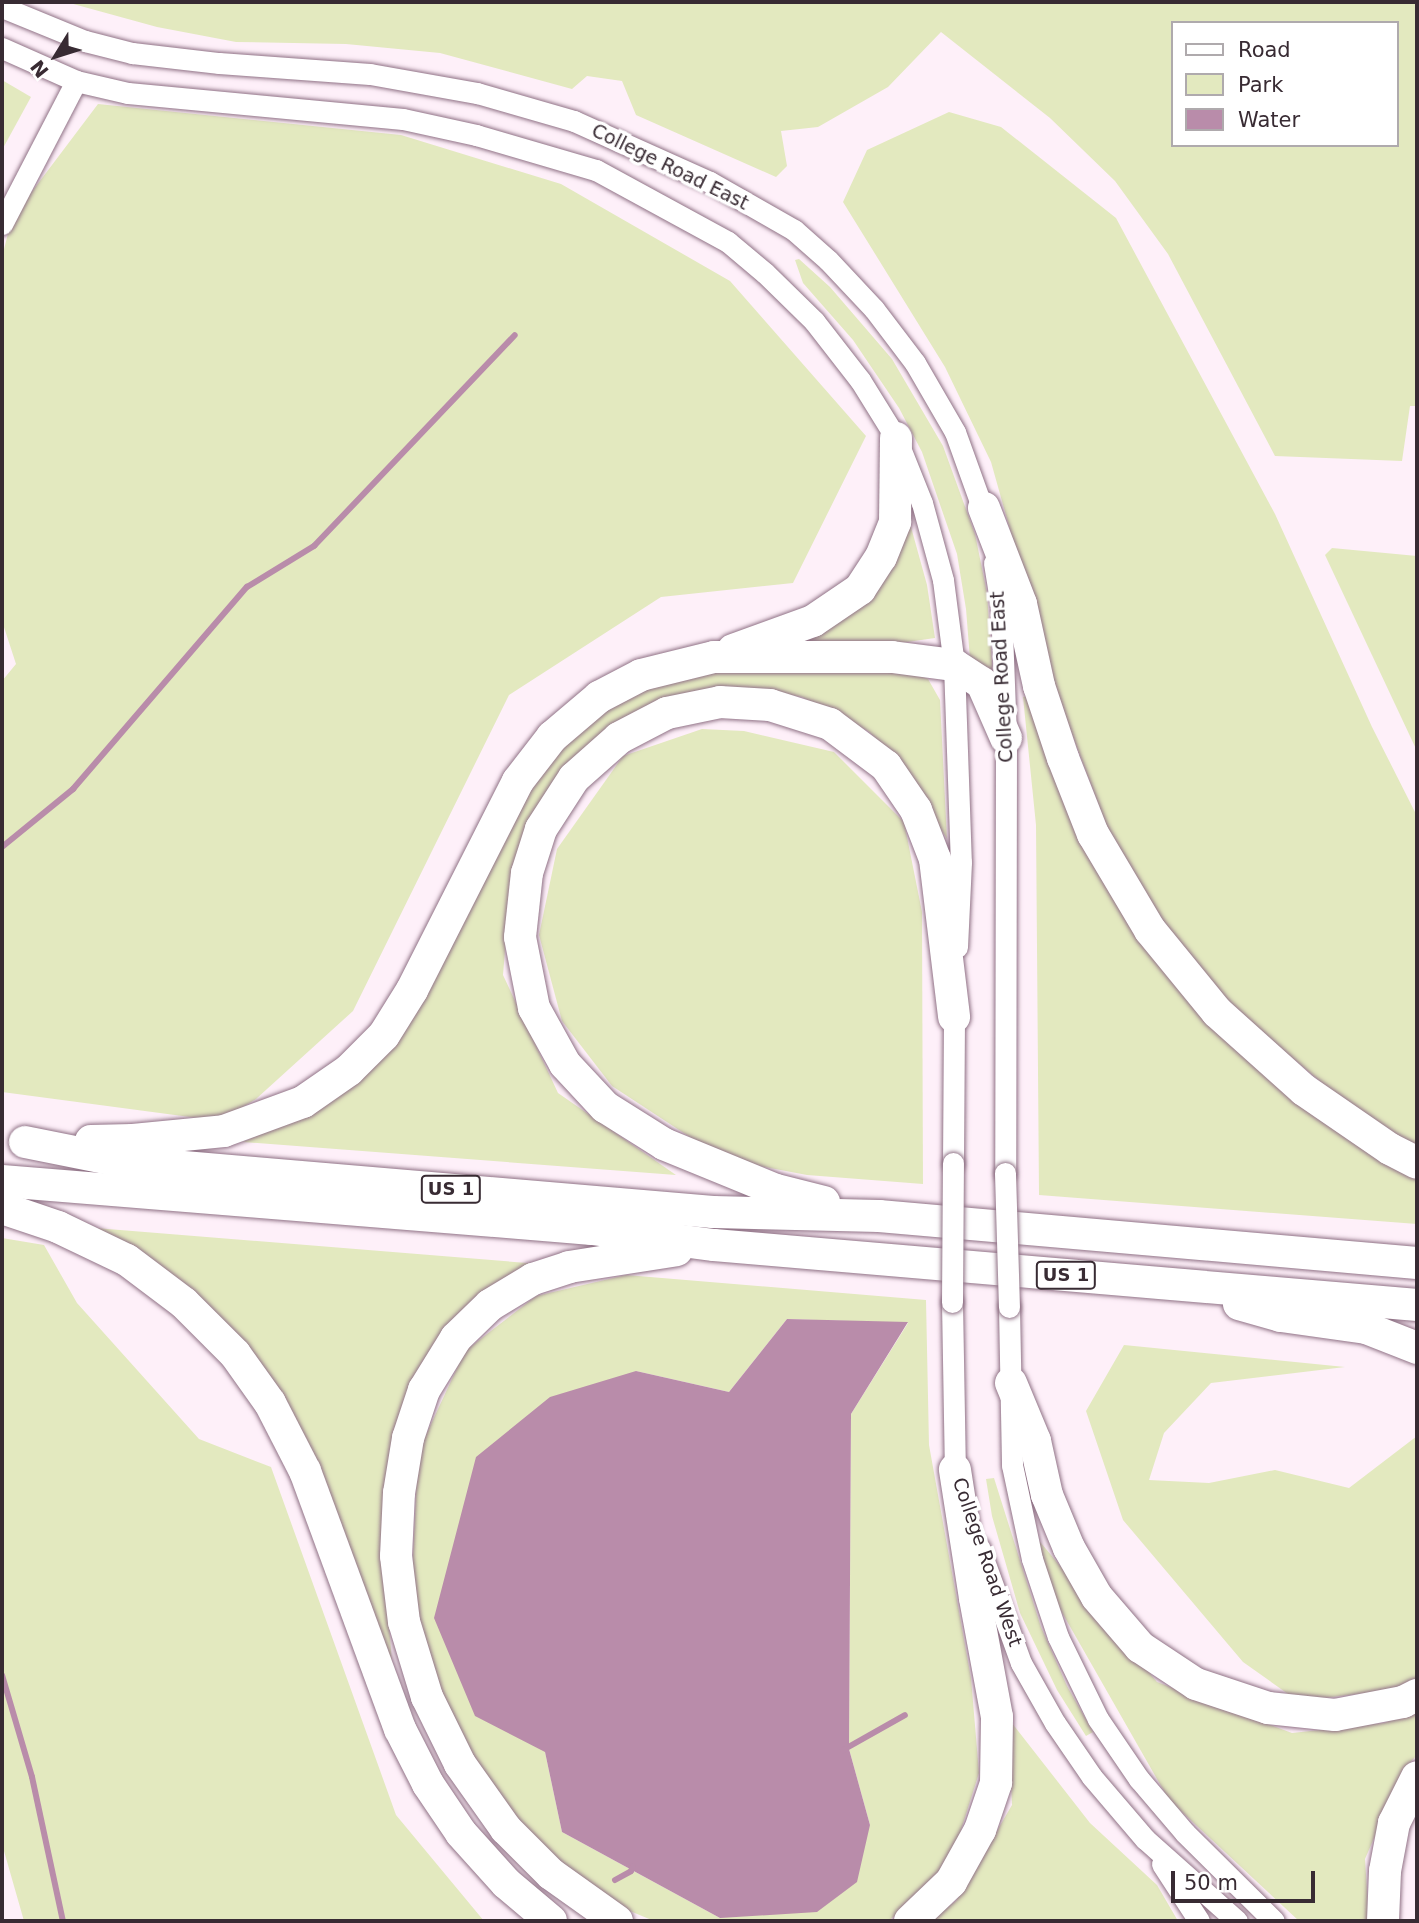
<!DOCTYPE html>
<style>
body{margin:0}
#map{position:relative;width:1419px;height:1923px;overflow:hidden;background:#fef0f9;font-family:"DejaVu Sans",sans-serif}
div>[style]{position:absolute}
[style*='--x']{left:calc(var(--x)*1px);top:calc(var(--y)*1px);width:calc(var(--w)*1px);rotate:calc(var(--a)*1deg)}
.green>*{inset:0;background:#e3e9bf}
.water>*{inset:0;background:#b98caa}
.stream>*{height:6px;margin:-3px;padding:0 3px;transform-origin:3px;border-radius:3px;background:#b98caa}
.roads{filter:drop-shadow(0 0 2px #907286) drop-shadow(0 0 2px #907286)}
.minor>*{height:21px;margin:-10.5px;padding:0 10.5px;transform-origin:10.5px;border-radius:10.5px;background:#fff}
.highway>*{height:32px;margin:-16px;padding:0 16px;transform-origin:16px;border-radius:16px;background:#fff}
.bridges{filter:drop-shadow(0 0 2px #907286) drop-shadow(0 0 2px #907286)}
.minor-bridge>*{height:21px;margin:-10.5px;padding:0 10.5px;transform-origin:10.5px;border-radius:10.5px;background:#fff}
span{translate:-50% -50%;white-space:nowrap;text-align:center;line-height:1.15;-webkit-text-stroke:7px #fff;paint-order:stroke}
.shield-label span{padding:2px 5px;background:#fff;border:2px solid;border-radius:5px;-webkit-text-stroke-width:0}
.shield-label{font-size:18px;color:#382b33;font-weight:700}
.street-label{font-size:19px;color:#382b33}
.frame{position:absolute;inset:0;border:4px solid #382b33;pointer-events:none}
.legend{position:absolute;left:1171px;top:21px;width:228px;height:126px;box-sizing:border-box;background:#fff;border:2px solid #afaaad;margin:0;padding:9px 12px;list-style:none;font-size:21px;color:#382b33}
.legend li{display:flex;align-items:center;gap:14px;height:35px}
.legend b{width:35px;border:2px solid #afaaad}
.north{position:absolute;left:21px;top:21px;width:70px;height:70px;-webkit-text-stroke:5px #fff;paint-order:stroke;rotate:232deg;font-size:19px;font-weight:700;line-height:28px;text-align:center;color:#382b33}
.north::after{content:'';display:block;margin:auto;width:24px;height:32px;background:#382b33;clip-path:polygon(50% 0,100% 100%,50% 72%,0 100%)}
.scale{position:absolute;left:1171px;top:1871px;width:144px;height:32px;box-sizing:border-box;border:4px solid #382b33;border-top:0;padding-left:9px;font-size:21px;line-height:24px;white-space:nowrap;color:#382b33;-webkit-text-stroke:5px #fff;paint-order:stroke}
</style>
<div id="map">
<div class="green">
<i style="clip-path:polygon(evenodd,66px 2px,1417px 2px,1417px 406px,1410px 406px,1402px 461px,1275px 456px,1168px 254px,1115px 181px,1050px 118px,941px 32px,888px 87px,818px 127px,781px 131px,787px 166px,776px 177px,636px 115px,622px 81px,587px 76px,572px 89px,440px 53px,346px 44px,236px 42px,157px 27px,66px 2px,1172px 23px,1396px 23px,1396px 145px,1172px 145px,1172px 23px)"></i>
<i style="clip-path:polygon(2px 80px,31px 97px,2px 150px)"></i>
<i style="clip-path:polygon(98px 104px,401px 135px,561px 184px,730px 281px,866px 436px,793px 583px,661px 597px,509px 695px,353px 1011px,256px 1099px,220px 1121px,2px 1092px,2px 681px,16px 664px,2px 621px,2px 257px,12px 218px)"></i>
<i style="clip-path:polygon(949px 112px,1001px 127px,1116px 218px,1275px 514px,1372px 727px,1417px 816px,1417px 1147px,1365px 1119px,1227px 1003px,1124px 872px,1054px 686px,991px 462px,945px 367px,843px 202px,867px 150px)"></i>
<i style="clip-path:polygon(799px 259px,830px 287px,892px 359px,943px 446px,975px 534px,987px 593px,993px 678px,970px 659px,966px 609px,957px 554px,922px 452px,899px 408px,853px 340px,803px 283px,795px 260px)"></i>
<i style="clip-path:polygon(908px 527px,911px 527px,927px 585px,935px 638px,900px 643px,782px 643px)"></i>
<i style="clip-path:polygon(1332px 548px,1417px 556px,1417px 751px,1325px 555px)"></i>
<i style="clip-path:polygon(722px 672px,891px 672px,917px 674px,928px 679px,940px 700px,947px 839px,896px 757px,868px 731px,802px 697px,762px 690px,641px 710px,511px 877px,503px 975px,558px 1093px,676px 1175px,243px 1142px,311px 1110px,385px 1053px,528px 791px,562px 747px,605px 711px,643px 690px,685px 676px)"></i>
<i style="clip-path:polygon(1030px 695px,1191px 1004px,1417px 1176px,1417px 1224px,1039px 1195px,1036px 825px,1023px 697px)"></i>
<i style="clip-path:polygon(702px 729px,744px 731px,834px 752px,904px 822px,922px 912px,923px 1184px,807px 1175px,760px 1166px,702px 1145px,612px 1086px,562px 1021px,539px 935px,557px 849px,623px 756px)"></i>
<i style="clip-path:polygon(83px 1227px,552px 1265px,434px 1350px,394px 1429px,382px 1534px,394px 1688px,292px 1422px)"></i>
<i style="clip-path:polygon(2px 1238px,44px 1245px,77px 1303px,199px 1439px,271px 1467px,396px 1815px,484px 1921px,24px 1921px,2px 1844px)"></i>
<i style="clip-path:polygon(evenodd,626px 1275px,926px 1300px,929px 1445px,971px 1678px,979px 1773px,956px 1846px,924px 1894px,888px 1921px,654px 1921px,589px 1894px,466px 1764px,410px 1619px,418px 1452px,465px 1351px,536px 1296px,626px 1275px,787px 1319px,908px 1323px,851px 1414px,849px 1749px,870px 1825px,720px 1918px,562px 1832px,545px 1752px,636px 1371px,729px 1392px,787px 1319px)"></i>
<i style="clip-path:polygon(1124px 1345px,1345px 1367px,1211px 1383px,1164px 1433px,1149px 1480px,1209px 1483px,1275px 1470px,1349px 1488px,1417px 1436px,1417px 1687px,1298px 1701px,1243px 1662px,1123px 1520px,1086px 1411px)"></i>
<i style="clip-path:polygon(994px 1478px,1041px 1627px,1067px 1686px,1093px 1732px,1086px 1736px,1057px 1690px,1020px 1613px,992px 1516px,986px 1479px)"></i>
<i style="clip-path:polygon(1036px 1537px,1157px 1682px,1292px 1733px,1384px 1723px,1417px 1710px,1417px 1755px,1404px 1769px,1365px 1859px,1369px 1921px,1299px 1921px,1169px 1800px,1056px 1602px)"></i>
<i style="clip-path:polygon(1008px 1718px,1090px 1823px,1157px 1885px,1178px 1921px,928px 1921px,956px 1901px,1012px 1805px)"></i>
</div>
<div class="water">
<i style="clip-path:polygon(787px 1319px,908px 1322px,851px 1414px,849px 1749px,870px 1825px,857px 1882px,817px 1912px,720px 1918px,562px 1832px,545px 1752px,475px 1716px,434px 1618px,476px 1457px,550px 1397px,636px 1371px,729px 1392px)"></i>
</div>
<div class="stream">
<i style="--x:2;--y:847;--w:92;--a:-39.2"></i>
<i style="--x:73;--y:789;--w:267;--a:-49.3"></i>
<i style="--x:247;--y:587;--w:79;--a:-31.5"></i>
<i style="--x:314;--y:546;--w:291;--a:-46.4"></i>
<i style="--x:2;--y:1675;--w:106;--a:73.6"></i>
<i style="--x:32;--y:1777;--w:147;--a:77.9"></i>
<i style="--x:843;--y:1750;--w:71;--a:-29.4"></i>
<i style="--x:615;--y:1880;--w:18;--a:-29"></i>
<i style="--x:631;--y:1871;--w:5;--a:-68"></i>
</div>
<div class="roads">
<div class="minor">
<i style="--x:2;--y:7;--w:90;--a:22.3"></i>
<i style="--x:85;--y:41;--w:49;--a:14.3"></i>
<i style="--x:132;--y:53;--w:88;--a:6.6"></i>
<i style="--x:219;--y:63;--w:151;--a:4.2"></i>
<i style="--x:370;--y:74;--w:109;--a:10.1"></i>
<i style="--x:477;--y:93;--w:101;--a:16.1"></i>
<i style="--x:574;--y:121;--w:149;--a:24.2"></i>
<i style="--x:710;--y:182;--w:97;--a:29.7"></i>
<i style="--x:794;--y:230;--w:45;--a:41.4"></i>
<i style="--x:828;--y:260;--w:67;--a:46.8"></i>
<i style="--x:874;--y:309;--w:68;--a:52.8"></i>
<i style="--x:915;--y:363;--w:80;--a:59.9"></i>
<i style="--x:955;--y:432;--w:95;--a:70.2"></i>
<i style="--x:2;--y:48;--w:81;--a:24"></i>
<i style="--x:76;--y:81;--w:53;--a:13"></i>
<i style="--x:128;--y:93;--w:276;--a:5.4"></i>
<i style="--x:403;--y:119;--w:75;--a:12.4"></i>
<i style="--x:476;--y:135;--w:125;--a:16.3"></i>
<i style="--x:596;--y:170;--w:150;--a:28.6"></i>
<i style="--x:728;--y:242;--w:48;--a:40"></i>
<i style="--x:765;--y:273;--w:69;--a:44.4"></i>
<i style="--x:814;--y:321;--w:75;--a:52.1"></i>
<i style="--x:860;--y:380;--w:68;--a:58.2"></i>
<i style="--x:896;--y:438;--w:70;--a:68.2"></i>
<i style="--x:922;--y:503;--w:80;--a:74.7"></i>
<i style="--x:943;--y:580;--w:86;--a:82.6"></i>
<i style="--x:954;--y:665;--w:197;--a:88"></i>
<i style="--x:961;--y:862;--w:85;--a:92.7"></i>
<i style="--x:2;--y:224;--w:161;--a:-62.6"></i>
<i style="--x:994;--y:563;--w:44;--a:80.8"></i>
<i style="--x:1001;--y:606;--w:132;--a:87.8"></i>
<i style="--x:1006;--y:738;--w:435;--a:90.1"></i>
<i style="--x:953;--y:1163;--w:159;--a:-89.6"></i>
<i style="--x:952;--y:1302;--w:168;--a:89"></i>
<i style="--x:955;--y:1470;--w:14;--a:73"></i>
<i style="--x:1009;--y:1307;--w:158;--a:88.9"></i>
<i style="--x:1012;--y:1465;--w:96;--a:78"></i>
<i style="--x:1032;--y:1559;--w:82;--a:71.6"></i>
<i style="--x:1058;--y:1637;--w:91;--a:64"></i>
<i style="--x:1098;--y:1719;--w:73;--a:55.7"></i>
<i style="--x:1139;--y:1779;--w:71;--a:49.6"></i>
<i style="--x:1185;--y:1833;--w:125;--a:44.7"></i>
<i style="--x:979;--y:1547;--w:123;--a:70.1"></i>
<i style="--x:1021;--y:1663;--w:69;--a:60.5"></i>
<i style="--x:1055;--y:1723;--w:65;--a:55.6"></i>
<i style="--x:1092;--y:1777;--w:82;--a:49.5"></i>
<i style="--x:1145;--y:1839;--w:123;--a:41.7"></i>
<i style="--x:1162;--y:1864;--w:68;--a:57"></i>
</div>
<div class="highway">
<i style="--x:984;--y:508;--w:103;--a:68.9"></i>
<i style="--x:1021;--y:604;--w:84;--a:77.6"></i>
<i style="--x:1039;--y:686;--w:76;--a:71.6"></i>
<i style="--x:1063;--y:758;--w:82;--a:68.5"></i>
<i style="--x:1093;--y:834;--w:112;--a:59.3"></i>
<i style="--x:1150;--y:930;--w:106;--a:50.7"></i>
<i style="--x:1217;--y:1012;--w:117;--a:41.9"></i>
<i style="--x:1304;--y:1090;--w:104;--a:34.5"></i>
<i style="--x:1390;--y:1149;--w:30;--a:27"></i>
<i style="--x:733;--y:650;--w:85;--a:-19.9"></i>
<i style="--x:813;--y:621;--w:57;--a:-34.2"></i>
<i style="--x:860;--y:589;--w:38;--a:-57"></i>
<i style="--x:881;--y:557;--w:38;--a:-68"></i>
<i style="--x:895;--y:522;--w:84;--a:-89.3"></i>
<i style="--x:91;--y:1141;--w:42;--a:-1.4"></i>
<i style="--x:133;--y:1140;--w:91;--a:-5.6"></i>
<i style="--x:224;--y:1131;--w:84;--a:-20.2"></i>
<i style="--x:303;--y:1102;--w:56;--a:-34.8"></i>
<i style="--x:349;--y:1070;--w:49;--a:-45"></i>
<i style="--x:384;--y:1035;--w:53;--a:-58.1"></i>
<i style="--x:412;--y:990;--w:234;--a:-63.1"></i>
<i style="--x:518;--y:781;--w:56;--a:-52.3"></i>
<i style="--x:552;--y:737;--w:62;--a:-40.4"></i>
<i style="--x:599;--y:697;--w:47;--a:-27.6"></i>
<i style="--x:641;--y:675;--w:75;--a:-13.9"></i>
<i style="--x:714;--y:657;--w:178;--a:0"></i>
<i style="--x:892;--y:657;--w:63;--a:7.4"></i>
<i style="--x:954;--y:665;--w:33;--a:33"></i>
<i style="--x:982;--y:683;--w:60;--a:66.4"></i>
<i style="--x:25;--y:1142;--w:102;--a:11.3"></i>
<i style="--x:125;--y:1162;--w:590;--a:4.86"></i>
<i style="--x:713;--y:1212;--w:166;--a:1.4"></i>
<i style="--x:879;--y:1216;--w:540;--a:4.99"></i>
<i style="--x:2;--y:1181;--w:592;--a:4.65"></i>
<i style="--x:592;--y:1229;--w:123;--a:7.5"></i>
<i style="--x:714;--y:1245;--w:706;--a:4.88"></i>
<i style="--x:824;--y:1202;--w:49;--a:-166"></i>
<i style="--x:776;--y:1190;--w:121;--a:-157.7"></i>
<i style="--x:664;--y:1144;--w:70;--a:-147.9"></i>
<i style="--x:605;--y:1107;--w:59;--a:-132.9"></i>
<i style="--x:565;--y:1064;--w:64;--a:-119"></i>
<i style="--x:534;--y:1008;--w:72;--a:-101.2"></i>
<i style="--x:520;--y:937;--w:64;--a:-83.8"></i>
<i style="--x:527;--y:873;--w:46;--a:-72.3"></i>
<i style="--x:541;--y:829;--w:61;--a:-57.1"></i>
<i style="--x:574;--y:778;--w:60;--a:-41.6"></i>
<i style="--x:619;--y:738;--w:54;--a:-27.5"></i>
<i style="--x:667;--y:713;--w:54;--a:-11.7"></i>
<i style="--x:720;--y:702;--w:50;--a:3.4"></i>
<i style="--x:770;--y:705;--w:63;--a:17.6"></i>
<i style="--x:830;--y:724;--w:70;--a:36.9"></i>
<i style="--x:886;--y:766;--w:53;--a:55.7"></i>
<i style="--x:916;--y:810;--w:53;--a:68.8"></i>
<i style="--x:935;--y:859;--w:159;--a:83.1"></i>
<i style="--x:2;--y:1208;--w:59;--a:18.7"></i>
<i style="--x:58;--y:1227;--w:76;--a:25.6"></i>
<i style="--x:127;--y:1260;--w:71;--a:37"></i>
<i style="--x:184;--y:1303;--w:72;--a:45"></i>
<i style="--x:235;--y:1354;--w:60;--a:54.5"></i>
<i style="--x:270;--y:1403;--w:76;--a:62.8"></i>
<i style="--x:305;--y:1471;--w:275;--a:69.8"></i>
<i style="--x:400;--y:1729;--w:62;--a:63"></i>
<i style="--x:428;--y:1784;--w:59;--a:56"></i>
<i style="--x:461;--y:1833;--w:67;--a:48"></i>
<i style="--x:506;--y:1883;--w:59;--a:40.2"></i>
<i style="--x:1239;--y:1304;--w:44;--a:15.9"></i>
<i style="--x:1281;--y:1316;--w:86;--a:8"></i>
<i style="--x:1366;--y:1328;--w:55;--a:21.4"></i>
<i style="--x:1011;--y:1383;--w:63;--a:67.5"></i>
<i style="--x:1035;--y:1441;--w:55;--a:77.5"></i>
<i style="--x:1047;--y:1495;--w:57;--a:67.5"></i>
<i style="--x:1069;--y:1548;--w:56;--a:60.3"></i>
<i style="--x:1097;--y:1597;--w:66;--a:49.3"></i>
<i style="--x:1140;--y:1647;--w:67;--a:33.5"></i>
<i style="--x:1196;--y:1684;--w:76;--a:18.4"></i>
<i style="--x:1268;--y:1708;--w:67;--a:6"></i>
<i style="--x:1335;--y:1715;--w:69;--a:-10.8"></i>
<i style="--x:1403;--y:1702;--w:16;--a:-27"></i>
<i style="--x:617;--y:1921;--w:81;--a:-144.5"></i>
<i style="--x:551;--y:1874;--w:64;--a:-135"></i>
<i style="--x:506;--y:1829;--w:80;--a:-125.3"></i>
<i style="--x:460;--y:1764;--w:75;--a:-116.2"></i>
<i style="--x:427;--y:1697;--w:78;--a:-107"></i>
<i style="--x:404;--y:1622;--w:66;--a:-96.9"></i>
<i style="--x:396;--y:1556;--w:63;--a:-87.3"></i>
<i style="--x:399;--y:1493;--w:56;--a:-80.7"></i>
<i style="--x:408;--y:1438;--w:51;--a:-71.6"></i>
<i style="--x:424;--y:1390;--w:61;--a:-58.4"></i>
<i style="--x:456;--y:1338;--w:47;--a:-44.1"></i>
<i style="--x:490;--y:1305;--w:50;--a:-31.2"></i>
<i style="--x:533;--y:1279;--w:38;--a:-18"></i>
<i style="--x:569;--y:1267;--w:109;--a:-8.9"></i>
<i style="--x:910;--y:1921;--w:57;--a:-43.6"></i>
<i style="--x:951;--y:1882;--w:60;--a:-60.9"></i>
<i style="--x:980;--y:1830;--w:50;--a:-71.2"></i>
<i style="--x:996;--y:1783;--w:66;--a:-89.1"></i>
<i style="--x:997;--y:1717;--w:121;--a:-100.5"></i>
<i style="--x:975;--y:1598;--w:130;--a:-98.9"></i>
<i style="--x:1383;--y:1921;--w:50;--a:-87.7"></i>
<i style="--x:1385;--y:1871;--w:49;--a:-79.4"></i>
<i style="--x:1394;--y:1823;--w:51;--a:-63.4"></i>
</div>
</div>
<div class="bridges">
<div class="minor-bridge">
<i style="--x:1005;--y:1173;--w:134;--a:88.3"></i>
<i style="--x:952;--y:1302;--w:139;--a:-89.6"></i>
</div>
</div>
<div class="shield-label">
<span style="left:451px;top:1189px">US 1</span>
<span style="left:1066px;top:1275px">US 1</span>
</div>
<div class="street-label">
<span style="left:670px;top:167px;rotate:26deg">College Road East</span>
<span style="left:1002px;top:677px;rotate:-93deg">College Road East</span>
<span style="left:987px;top:1562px;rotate:71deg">College Road West</span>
</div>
<div class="frame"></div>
<ul class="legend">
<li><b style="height:9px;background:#fff"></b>Road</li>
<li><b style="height:19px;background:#e3e9bf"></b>Park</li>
<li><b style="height:19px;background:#b98caa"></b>Water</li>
</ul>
<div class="north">N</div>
<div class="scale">50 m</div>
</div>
